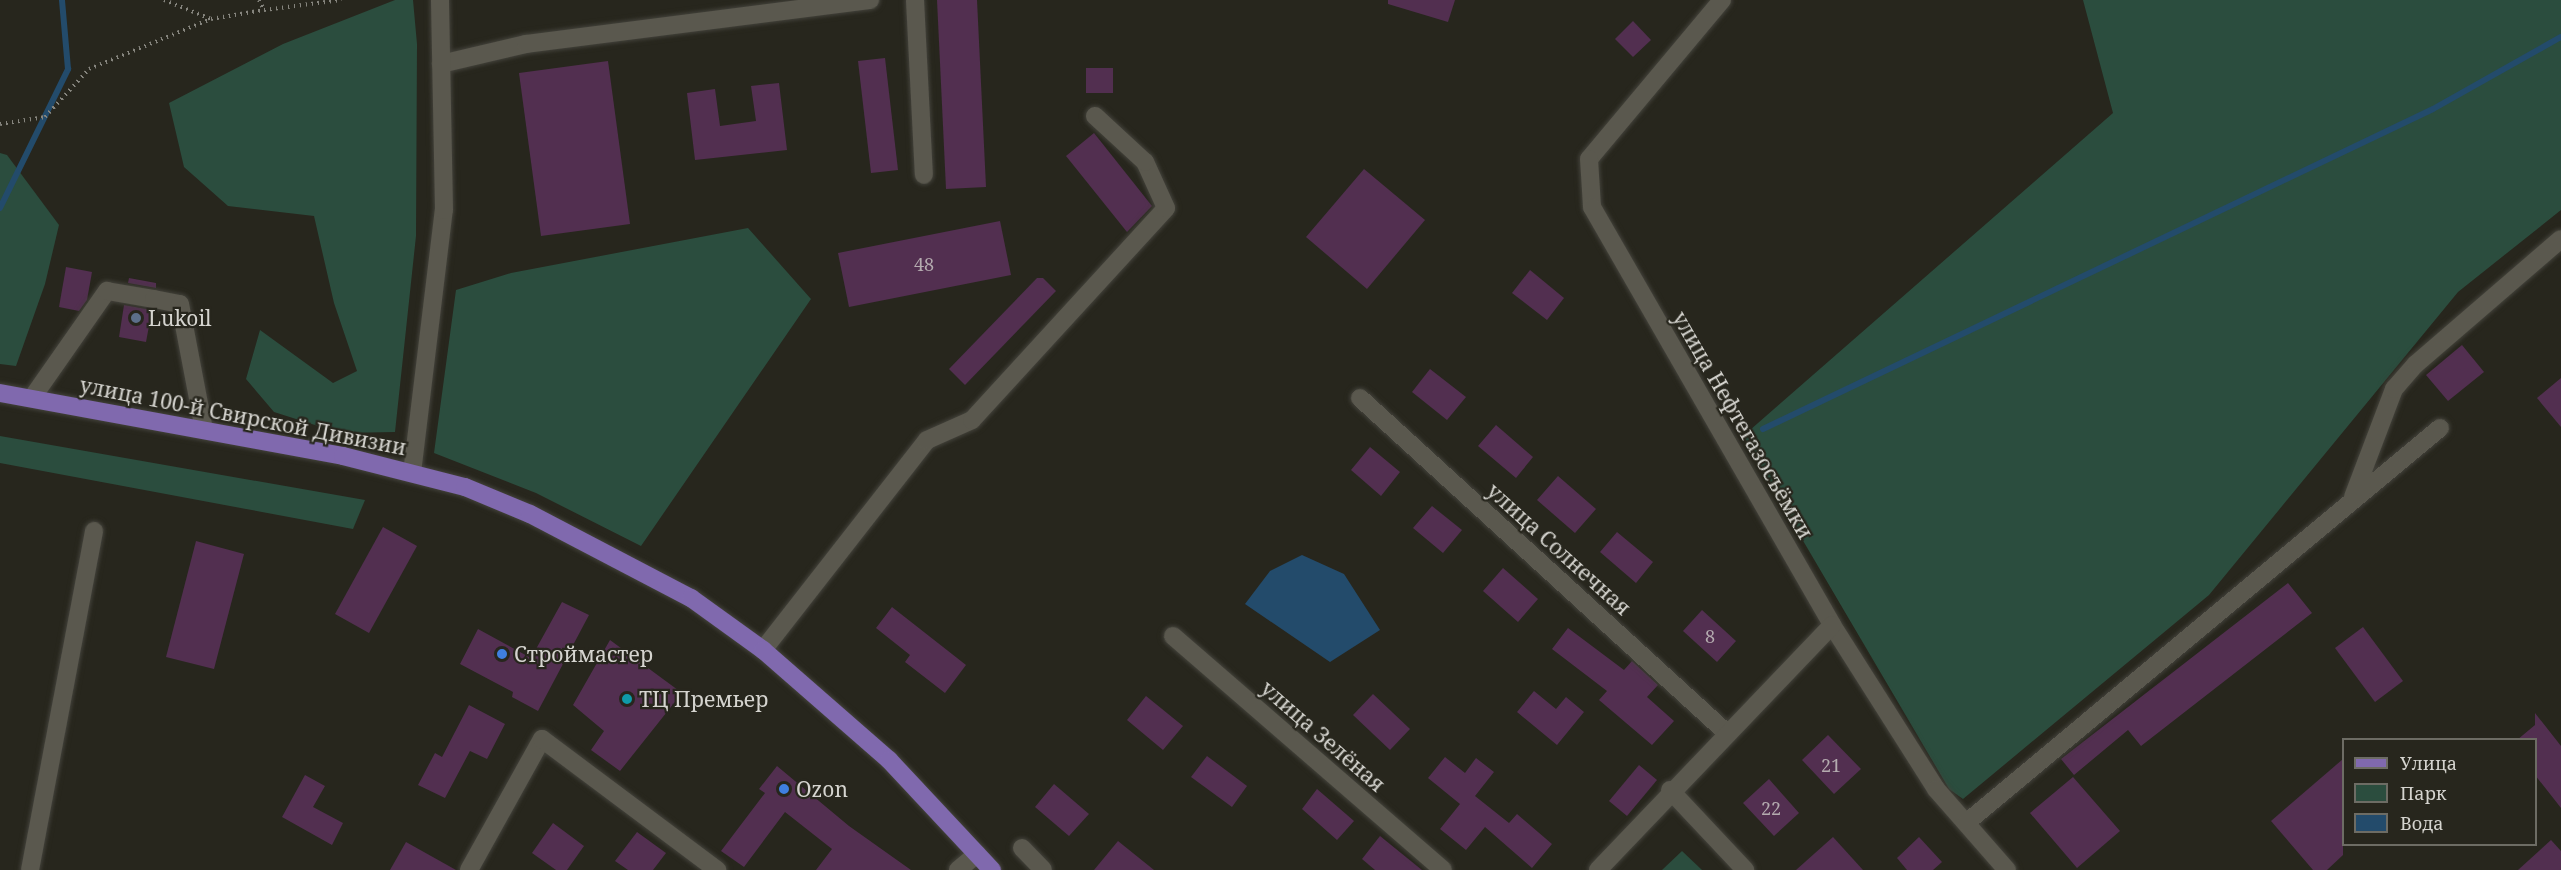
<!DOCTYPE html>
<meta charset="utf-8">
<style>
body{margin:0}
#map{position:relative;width:2561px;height:870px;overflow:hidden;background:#27261d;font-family:"Noto Serif",serif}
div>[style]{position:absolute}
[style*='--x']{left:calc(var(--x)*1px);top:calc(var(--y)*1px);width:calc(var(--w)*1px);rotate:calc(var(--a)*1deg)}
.green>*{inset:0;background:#2b4d3e}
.water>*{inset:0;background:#234b6b}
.stream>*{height:6px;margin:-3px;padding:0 3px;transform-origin:3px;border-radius:3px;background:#234b6b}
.building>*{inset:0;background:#522f50}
.path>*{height:4px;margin-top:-2px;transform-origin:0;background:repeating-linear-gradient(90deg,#86857e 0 1.5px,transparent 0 6px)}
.roads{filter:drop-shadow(0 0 2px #43423b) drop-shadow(0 0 2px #43423b)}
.minor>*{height:18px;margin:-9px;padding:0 9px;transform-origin:9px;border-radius:9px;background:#5a584e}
.major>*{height:18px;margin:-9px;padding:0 9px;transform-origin:9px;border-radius:9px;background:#8069ae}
.dots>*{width:16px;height:16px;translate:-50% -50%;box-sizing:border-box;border:3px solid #27261d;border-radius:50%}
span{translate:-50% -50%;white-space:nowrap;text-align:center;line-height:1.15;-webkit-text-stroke:4.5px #27261d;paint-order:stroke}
.number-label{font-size:18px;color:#b4abaf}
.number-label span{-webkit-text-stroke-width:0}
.poi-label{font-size:21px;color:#d5d4cf}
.left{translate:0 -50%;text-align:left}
.street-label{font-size:21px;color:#d5d4cf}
.legend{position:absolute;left:2342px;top:738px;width:195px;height:108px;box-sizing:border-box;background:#27261d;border:2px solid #6d6c64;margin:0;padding:8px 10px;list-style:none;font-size:18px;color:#d5d4cf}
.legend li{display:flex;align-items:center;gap:12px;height:30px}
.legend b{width:30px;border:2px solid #6d6c64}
</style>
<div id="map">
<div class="green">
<i style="clip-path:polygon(395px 0,413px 0,417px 44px,416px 236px,395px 432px,340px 433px,274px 412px,246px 379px,260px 330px,333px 383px,357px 371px,334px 303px,314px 216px,228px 206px,184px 167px,169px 103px,283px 44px)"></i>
<i style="clip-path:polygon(2083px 0,2561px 0,2561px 210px,2458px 292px,2209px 595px,1963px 799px,1949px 789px,1742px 437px,2113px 113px)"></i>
<i style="clip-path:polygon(0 153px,7px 155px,59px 225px,45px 284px,16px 366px,0 364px)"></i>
<i style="clip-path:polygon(748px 228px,811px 299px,641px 546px,536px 493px,434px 453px,456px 290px,511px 273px)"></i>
<i style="clip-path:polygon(0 436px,365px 500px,353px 529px,0 463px)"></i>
<i style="clip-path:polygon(1682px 851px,1702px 870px,1662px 870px)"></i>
</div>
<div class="water">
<i style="clip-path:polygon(1302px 555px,1344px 574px,1380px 630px,1330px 662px,1245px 604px,1270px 571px)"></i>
</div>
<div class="stream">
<i style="--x:0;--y:208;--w:155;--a:-63.9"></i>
<i style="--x:68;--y:69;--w:69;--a:-95"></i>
<i style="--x:1763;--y:429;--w:742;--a:-25.53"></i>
<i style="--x:2433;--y:109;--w:147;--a:-29.4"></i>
</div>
<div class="building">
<i style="clip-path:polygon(937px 0,977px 0,986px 187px,946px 189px)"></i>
<i style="clip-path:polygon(1388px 0,1455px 0,1448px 22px,1388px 4px)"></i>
<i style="clip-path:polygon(1633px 21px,1651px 40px,1633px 57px,1615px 39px)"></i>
<i style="clip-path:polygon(885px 58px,898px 170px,871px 173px,858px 61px)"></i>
<i style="clip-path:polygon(608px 61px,630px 224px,541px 236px,519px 73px)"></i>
<i style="clip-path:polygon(1086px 68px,1113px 68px,1113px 93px,1086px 93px)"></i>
<i style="clip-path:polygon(779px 83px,787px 150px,695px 160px,687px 93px,715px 89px,720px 126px,756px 121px,751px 86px)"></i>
<i style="clip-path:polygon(1094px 133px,1152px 206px,1127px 232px,1066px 156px)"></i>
<i style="clip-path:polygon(1364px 169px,1425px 220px,1367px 289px,1306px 237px)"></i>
<i style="clip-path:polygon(1000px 221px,1011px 275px,849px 307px,838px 253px)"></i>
<i style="clip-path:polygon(66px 267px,92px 272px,87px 300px,79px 311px,59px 307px)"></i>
<i style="clip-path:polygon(1530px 270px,1564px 298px,1547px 320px,1512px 293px)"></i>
<i style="clip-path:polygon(129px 278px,156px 283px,156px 288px,128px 283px)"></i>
<i style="clip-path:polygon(1037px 278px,1043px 278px,1056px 291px,965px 385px,949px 369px)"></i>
<i style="clip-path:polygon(124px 305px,152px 310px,146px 342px,119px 337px)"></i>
<i style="clip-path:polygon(2462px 345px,2484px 372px,2448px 401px,2426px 375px)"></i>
<i style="clip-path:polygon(1430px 369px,1466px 397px,1447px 420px,1412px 392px)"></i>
<i style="clip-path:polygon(2561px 378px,2561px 427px,2537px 398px)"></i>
<i style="clip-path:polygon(1496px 425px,1533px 457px,1516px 478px,1478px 446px)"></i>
<i style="clip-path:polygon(1370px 447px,1400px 472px,1381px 496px,1351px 470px)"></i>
<i style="clip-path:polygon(1558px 476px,1596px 509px,1575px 533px,1537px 500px)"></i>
<i style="clip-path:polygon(1432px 506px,1462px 530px,1443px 553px,1413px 528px)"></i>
<i style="clip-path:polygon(383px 527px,417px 546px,369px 633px,335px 614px)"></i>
<i style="clip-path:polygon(1617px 532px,1653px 562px,1636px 583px,1600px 552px)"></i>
<i style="clip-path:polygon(196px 541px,244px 554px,214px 669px,166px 657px)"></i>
<i style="clip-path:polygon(1503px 568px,1538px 599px,1518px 622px,1483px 591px)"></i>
<i style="clip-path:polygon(2288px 583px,2312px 613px,2141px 746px,2128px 730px,2074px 775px,2061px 759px)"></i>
<i style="clip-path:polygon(562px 602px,589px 615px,538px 711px,512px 697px,513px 692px,460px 664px,478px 629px,531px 658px)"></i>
<i style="clip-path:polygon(892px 607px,966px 665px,945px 693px,905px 662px,910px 655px,876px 628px)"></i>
<i style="clip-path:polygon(1702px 610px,1736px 641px,1717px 662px,1683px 631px)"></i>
<i style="clip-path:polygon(2363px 627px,2403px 681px,2375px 702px,2335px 648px)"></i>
<i style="clip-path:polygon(1568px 628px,1624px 670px,1632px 661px,1658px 685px,1647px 697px,1674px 721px,1652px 745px,1599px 700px,1607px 691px,1552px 649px)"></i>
<i style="clip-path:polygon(610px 640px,682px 693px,620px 771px,591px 750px,604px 731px,573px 705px)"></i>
<i style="clip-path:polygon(1534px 691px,1556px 709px,1566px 697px,1584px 712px,1557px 745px,1517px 712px)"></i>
<i style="clip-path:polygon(1373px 694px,1410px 729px,1390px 750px,1353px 715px)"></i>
<i style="clip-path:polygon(1146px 696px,1183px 726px,1163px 750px,1127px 720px)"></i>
<i style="clip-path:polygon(469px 705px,505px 724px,487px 759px,470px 751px,445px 798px,418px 785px,435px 753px,442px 757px)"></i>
<i style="clip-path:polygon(2535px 713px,2561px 746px,2561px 808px,2535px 775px,2535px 740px,2517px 740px,2535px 725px)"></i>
<i style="clip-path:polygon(1828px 735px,1861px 769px,1834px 794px,1802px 760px)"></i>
<i style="clip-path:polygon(1207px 756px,1247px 786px,1232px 807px,1191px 777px)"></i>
<i style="clip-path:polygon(1445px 757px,1465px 773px,1476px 758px,1494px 772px,1475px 796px,1509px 823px,1517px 814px,1552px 844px,1532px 868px,1485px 827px,1466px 850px,1440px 829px,1460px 804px,1428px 778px)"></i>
<i style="clip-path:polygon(2343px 759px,2343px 855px,2327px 870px,2313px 870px,2271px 821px)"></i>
<i style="clip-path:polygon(1639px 765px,1657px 780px,1627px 816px,1609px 801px)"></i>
<i style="clip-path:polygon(777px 766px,849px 826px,911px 870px,816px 870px,832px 849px,785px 812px,744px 867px,721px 851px,765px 793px,759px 789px)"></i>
<i style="clip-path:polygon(305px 775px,325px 786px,313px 807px,343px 823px,332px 845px,282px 817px)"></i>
<i style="clip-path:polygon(2073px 777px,2120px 831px,2077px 868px,2030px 813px)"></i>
<i style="clip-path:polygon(1769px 779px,1799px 813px,1774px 836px,1743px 803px)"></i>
<i style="clip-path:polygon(1054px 784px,1089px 814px,1069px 836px,1035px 807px)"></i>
<i style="clip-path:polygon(1317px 789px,1354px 821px,1337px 840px,1302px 809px)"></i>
<i style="clip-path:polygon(553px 823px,584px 846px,567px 870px,556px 870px,532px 853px)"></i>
<i style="clip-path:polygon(637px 832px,666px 853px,653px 870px,628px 870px,615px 861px)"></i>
<i style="clip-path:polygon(1380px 836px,1422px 870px,1375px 870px,1362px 859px)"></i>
<i style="clip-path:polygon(1833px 837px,1863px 870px,1796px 870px)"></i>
<i style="clip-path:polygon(1919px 837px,1942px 862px,1933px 870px,1907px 870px,1897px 858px)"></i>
<i style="clip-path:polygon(2551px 840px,2561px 851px,2561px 870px,2518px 870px)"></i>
<i style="clip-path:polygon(1118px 841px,1154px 870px,1094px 870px)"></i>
<i style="clip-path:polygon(406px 842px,456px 870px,390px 870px)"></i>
</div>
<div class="path">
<i style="--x:164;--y:0;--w:51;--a:22"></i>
<i style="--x:211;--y:19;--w:54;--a:-9.6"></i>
<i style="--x:259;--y:0;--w:11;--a:63"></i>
<i style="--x:264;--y:10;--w:78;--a:-7.4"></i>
<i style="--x:0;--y:124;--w:46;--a:-8.8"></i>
<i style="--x:45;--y:117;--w:65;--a:-47.5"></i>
<i style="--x:89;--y:69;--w:132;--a:-22.3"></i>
</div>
<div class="roads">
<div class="minor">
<i style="--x:915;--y:0;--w:175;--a:87.1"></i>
<i style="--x:1722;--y:0;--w:207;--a:129.9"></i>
<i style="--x:1589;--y:159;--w:48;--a:86.4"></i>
<i style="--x:1592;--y:207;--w:482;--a:60.1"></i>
<i style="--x:1832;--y:625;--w:194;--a:57.6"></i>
<i style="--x:1936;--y:789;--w:108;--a:48.8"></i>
<i style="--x:441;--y:64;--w:87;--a:-13.2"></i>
<i style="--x:526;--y:44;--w:347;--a:-7.3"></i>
<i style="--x:32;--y:398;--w:131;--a:-55"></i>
<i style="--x:107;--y:291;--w:48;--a:9.7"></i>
<i style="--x:154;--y:299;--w:26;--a:11"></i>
<i style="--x:180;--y:304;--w:128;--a:79.2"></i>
<i style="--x:1360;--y:398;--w:498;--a:42.4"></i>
<i style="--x:412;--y:473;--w:265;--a:-83.1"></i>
<i style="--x:444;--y:210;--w:210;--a:-91.1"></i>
<i style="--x:2353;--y:497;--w:116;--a:-69.2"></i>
<i style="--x:2394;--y:389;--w:33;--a:-49"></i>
<i style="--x:2416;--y:364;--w:191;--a:-40.8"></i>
<i style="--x:1173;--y:636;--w:357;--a:40.9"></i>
<i style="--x:763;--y:650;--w:266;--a:-52"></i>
<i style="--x:927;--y:440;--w:49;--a:-24"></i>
<i style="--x:972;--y:420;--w:287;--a:-47.5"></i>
<i style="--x:1166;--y:208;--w:51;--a:-114.5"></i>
<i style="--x:1145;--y:162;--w:68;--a:-137.4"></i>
<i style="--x:1670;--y:790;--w:110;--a:46.8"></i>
<i style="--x:1966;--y:823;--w:617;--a:-39.81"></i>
<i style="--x:1022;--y:848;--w:30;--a:46"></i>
<i style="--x:30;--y:870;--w:345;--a:-79.3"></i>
<i style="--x:469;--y:870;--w:150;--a:-60.9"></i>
<i style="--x:542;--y:739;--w:219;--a:36.8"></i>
<i style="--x:958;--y:870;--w:25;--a:-40"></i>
<i style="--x:1598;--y:870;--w:339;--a:-46.3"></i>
</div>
<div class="major">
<i style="--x:0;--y:393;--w:349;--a:10.4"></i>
<i style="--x:343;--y:456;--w:126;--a:14.3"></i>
<i style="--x:465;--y:487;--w:70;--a:22.6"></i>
<i style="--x:530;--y:514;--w:182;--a:27.6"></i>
<i style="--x:691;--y:598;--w:89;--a:35.8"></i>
<i style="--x:763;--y:650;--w:167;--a:41.1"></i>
<i style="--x:889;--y:760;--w:151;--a:46.9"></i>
</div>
</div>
<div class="dots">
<i style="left:136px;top:318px;background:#5c6f8a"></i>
<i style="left:502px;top:654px;background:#3f7fe0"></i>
<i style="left:627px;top:699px;background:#0f9aa8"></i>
<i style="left:784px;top:789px;background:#3f7fe0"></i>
</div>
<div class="number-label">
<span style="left:924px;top:264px">48</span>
<span style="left:1710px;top:636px">8</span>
<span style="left:1831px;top:765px">21</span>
<span style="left:1771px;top:808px">22</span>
</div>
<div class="poi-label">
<span class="left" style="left:148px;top:318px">Lukoil</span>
<span class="left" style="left:514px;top:654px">Строймастер</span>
<span class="left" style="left:639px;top:699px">ТЦ Премьер</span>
<span class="left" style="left:796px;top:789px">Ozon</span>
</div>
<div class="street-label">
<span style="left:243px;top:416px;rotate:11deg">улица 100-й Свирской Дивизии</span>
<span style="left:1743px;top:425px;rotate:60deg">улица Нефтегазосъёмки</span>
<span style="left:1559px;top:549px;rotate:42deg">улица Солнечная</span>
<span style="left:1323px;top:736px;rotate:41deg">улица Зелёная</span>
</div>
<ul class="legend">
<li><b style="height:8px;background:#8069ae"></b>Улица</li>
<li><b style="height:16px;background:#2b4d3e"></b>Парк</li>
<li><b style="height:16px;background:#234b6b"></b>Вода</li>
</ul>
</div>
